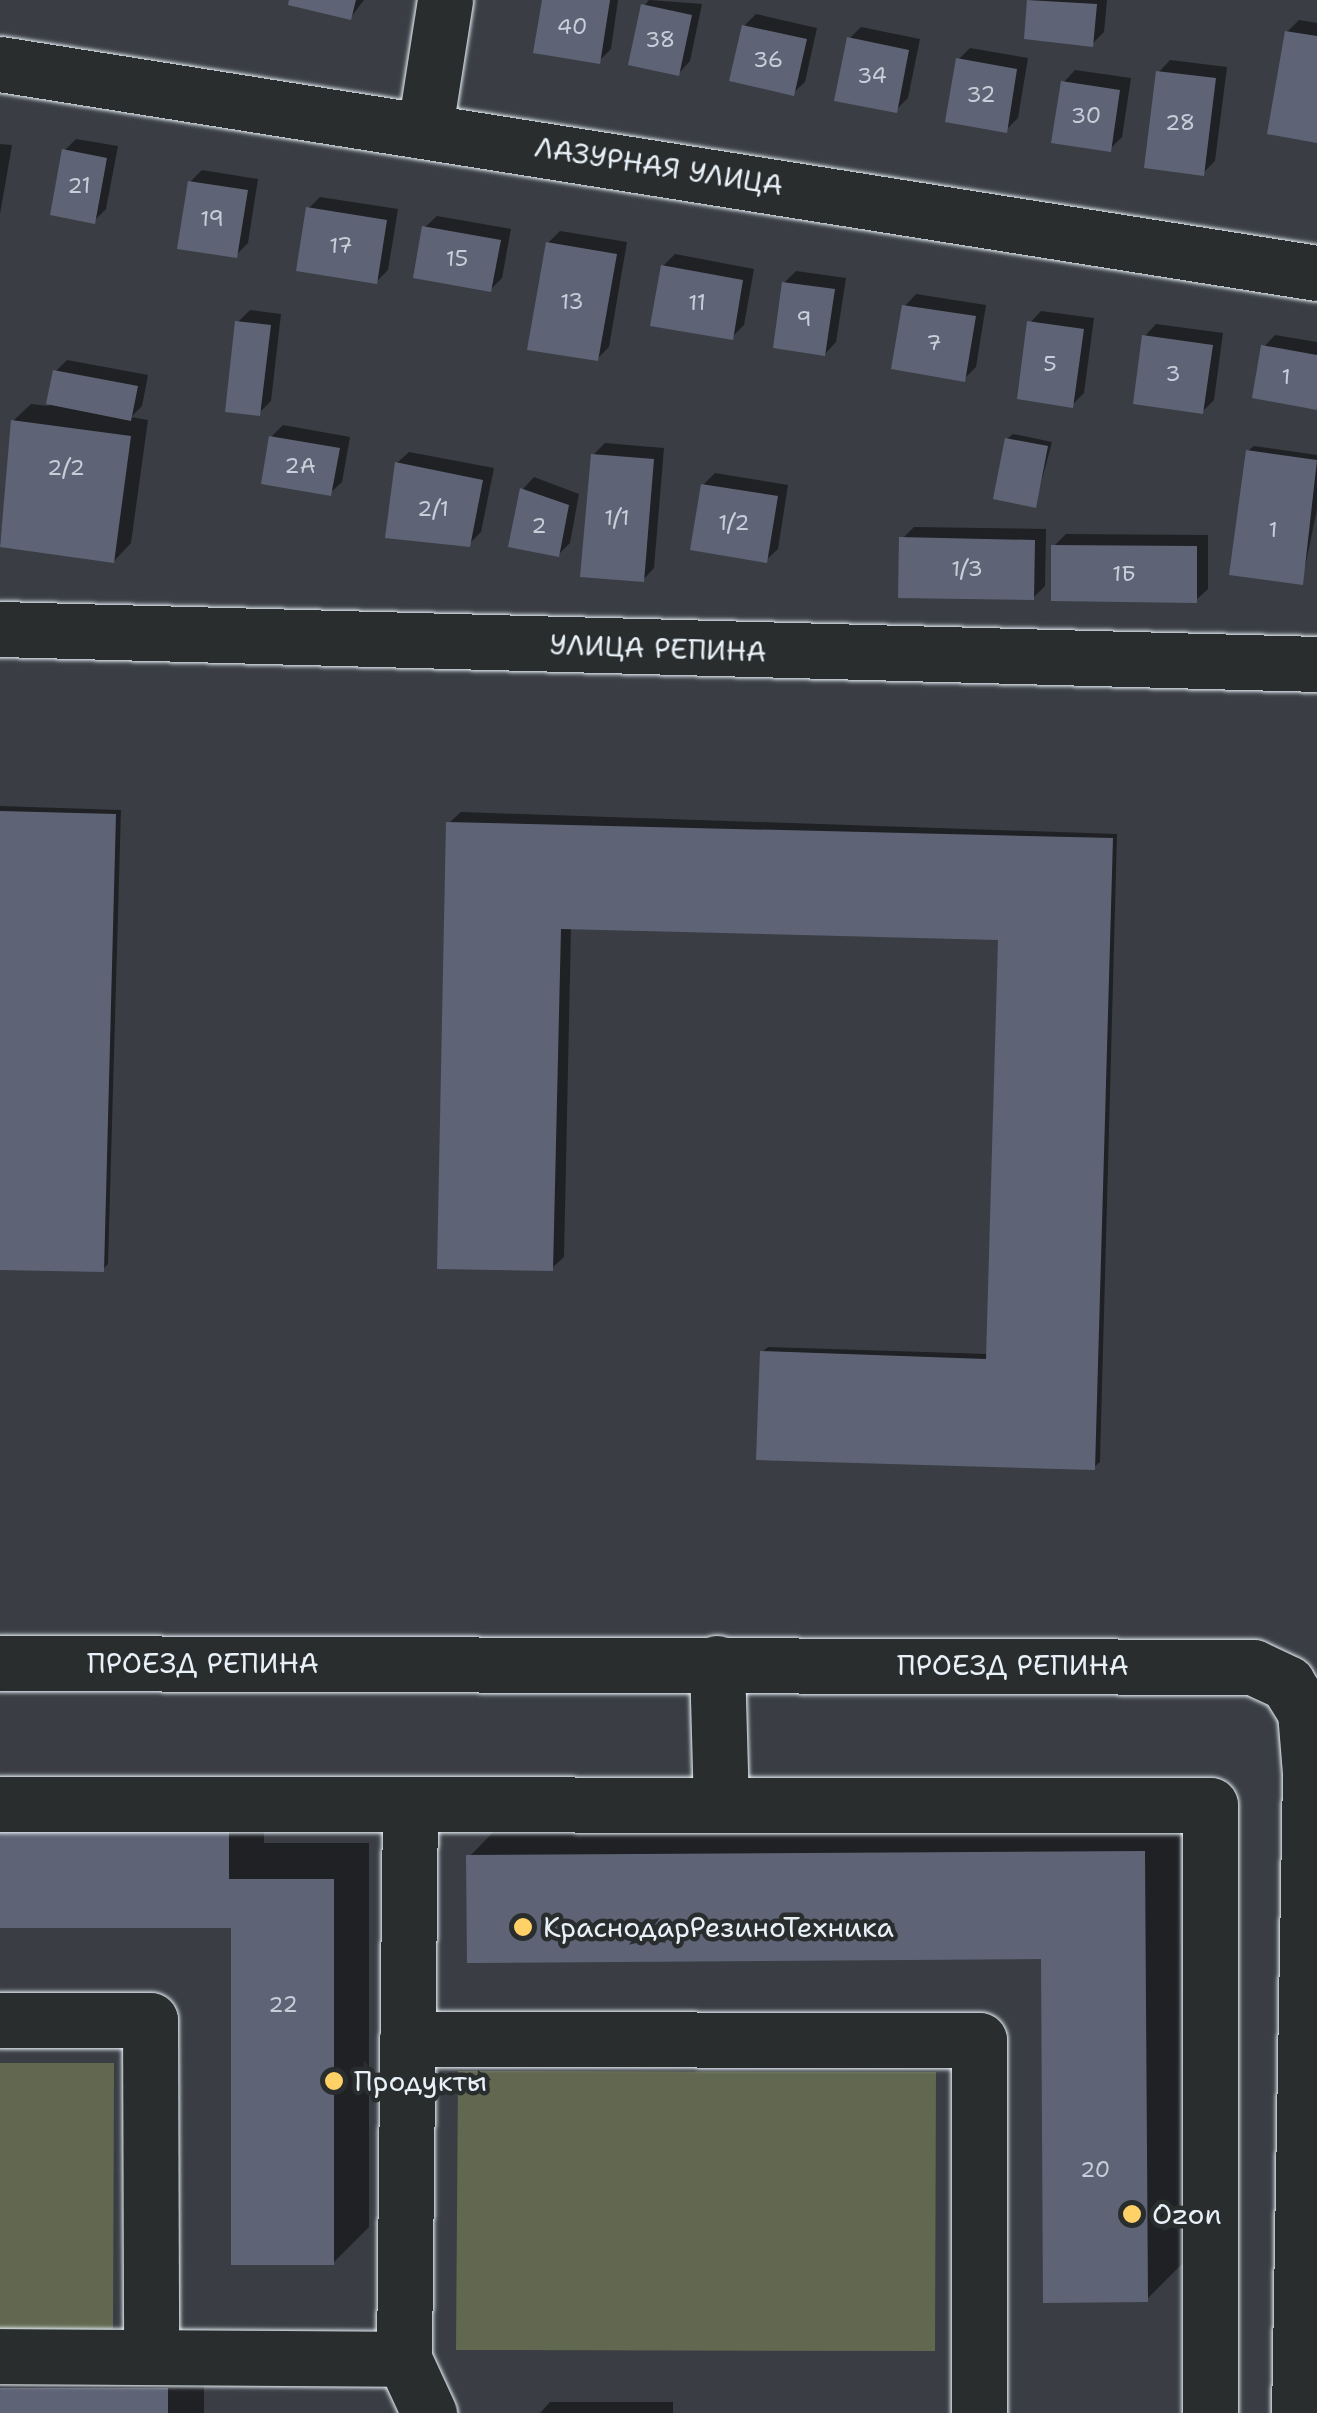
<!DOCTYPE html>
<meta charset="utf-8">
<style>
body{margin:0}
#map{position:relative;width:1317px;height:2413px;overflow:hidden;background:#3a3e44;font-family:"Shantell Sans",sans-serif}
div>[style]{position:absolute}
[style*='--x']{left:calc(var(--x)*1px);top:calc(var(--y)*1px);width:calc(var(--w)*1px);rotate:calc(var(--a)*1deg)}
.green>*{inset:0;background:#61684f}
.shadow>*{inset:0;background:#0007}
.building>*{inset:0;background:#5e6476}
.roads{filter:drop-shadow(0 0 2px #e8f1f8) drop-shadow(0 0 2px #e8f1f8)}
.minor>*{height:55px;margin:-27.5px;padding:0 27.5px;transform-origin:27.5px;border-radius:27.5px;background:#2a2d2e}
.dots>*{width:28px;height:28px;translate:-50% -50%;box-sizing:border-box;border:5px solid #2a2d2e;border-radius:50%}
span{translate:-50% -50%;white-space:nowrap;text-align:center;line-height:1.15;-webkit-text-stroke:9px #2a2d2e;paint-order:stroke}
.number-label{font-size:22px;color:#c6ced8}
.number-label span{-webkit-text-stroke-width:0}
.street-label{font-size:28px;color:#e8f1f8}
.poi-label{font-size:28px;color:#e8f1f8}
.left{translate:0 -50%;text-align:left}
</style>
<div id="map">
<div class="green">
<i style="clip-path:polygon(0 2063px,114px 2063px,113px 2333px,0 2333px)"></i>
<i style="clip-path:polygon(458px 2071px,936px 2072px,935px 2351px,456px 2350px)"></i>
</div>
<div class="shadow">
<i style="clip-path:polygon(291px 0,364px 0,351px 17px)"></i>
<i style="clip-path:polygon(545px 0,618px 0,611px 49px,599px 61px)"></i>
<i style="clip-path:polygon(649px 0,702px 4px,690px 61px,679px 73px,644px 6px)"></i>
<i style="clip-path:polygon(1030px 0,1107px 0,1104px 32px,1092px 44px,1026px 37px)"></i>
<i style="clip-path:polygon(756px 14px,817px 28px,805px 82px,793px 93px,744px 26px)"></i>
<i style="clip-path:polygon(1299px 20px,1317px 23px,1317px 140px,1287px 32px)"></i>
<i style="clip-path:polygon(861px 27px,920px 39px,908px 98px,896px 110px,849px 39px)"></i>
<i style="clip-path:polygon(970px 48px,1028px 58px,1018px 118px,1006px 130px,959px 59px)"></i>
<i style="clip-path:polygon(1170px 60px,1227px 67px,1215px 161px,1203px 173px,1159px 72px)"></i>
<i style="clip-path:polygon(1075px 70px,1131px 78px,1122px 137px,1110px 149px,1064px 82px)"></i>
<i style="clip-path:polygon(76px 139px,118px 146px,106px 209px,94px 221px,65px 150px)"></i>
<i style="clip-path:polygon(0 144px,12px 145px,0 214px)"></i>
<i style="clip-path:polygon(202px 170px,258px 179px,248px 243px,236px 255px,190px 182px)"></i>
<i style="clip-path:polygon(320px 197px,398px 209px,388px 270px,376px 282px,309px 208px)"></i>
<i style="clip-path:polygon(437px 216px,511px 229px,502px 278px,490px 290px,425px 227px)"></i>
<i style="clip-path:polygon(560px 231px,627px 242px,609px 347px,598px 358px,548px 243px)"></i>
<i style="clip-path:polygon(675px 254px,754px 269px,744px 325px,732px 337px,663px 266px)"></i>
<i style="clip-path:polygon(796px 271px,846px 278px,836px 342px,825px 354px,784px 283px)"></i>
<i style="clip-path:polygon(916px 294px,986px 305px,976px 367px,964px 379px,905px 306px)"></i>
<i style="clip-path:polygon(250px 310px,281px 314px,271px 401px,259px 413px,238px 322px)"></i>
<i style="clip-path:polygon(1041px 311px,1094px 318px,1084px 393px,1072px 405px,1030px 323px)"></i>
<i style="clip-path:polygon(1156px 324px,1223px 333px,1214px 400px,1202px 412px,1145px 336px)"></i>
<i style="clip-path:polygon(1275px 335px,1317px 342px,1317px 407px,1264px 347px)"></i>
<i style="clip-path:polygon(67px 360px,148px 375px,142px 406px,131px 417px,148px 420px,131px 543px,114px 561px,0 545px,13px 421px,31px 404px,49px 406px,55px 372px)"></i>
<i style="clip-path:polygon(283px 425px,350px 437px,342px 482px,330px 493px,271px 437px)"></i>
<i style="clip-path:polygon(1013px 434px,1052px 442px,1035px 505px,1007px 439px)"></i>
<i style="clip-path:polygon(605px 443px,664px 448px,654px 568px,643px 580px,593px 455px)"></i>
<i style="clip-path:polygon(1254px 446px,1317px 455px,1317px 509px,1302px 582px,1248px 451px)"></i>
<i style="clip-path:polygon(409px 452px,494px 468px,481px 532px,469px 544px,397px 463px)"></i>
<i style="clip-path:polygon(715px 473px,788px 485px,778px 549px,766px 560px,703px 485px)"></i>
<i style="clip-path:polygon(534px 477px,579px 494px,570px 543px,558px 555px,523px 489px)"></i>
<i style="clip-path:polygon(914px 527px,1046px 529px,1045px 586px,1033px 598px,902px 539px)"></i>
<i style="clip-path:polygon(1066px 534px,1208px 535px,1208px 589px,1196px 600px,1054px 546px)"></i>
<i style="clip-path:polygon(0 806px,121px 810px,108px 1264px,103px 1269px,0 1267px)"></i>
<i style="clip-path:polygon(461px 812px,1117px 834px,1100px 1462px,1094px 1467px,762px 1352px,768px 1347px,988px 1354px,1000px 937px,571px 927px,564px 1257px,552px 1268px,449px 823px)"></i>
<i style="clip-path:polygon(264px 1780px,264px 1843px,369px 1843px,369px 2227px,333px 2263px,234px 1926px,0 1926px)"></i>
<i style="clip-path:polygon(1180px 1815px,1183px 2263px,1147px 2299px,1043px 1956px,469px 1857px,505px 1820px)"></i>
<i style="clip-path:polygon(0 2353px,204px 2353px,204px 2413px,0 2413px)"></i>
<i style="clip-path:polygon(550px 2402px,673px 2402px,673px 2413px,540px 2413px)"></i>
</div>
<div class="building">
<i style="clip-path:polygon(289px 0,356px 0,351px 20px,288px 5px)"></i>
<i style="clip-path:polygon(542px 0,610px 0,600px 64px,533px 53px)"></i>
<i style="clip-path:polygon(1027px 0,1097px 4px,1093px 47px,1024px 39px)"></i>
<i style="clip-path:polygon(641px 4px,692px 15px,679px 76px,628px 65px)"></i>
<i style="clip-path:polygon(742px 25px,807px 39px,794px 96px,729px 81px)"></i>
<i style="clip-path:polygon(1285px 31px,1317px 36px,1317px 143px,1267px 134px)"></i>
<i style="clip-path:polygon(847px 37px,909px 50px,897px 113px,834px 101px)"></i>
<i style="clip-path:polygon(956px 58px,1017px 69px,1007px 133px,945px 122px)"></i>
<i style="clip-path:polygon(1156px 71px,1216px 78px,1204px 176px,1144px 168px)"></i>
<i style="clip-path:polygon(1061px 81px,1120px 90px,1111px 152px,1051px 143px)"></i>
<i style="clip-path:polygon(62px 149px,107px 158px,95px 224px,50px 215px)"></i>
<i style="clip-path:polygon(188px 181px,248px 190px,237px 258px,177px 249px)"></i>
<i style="clip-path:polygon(306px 207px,387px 220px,377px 284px,296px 271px)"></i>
<i style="clip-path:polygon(422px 226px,501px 240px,491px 292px,413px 278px)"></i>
<i style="clip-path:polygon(546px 242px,617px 254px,598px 361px,527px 350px)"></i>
<i style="clip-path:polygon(661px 265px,743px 280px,733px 340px,650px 326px)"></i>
<i style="clip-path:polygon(782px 282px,835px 289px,825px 356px,773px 348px)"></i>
<i style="clip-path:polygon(902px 305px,976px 316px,965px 382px,891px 369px)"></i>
<i style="clip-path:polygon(235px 321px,271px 325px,260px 416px,225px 412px)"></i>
<i style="clip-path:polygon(1027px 321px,1084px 329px,1073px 408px,1017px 399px)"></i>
<i style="clip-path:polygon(1142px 335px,1213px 345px,1203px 414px,1133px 404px)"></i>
<i style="clip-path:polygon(1261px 345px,1317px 355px,1317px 410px,1252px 398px)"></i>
<i style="clip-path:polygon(53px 370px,138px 386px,131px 421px,46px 404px)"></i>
<i style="clip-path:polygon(11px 420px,131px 436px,114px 563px,0 547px)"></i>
<i style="clip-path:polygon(269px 436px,340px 448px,331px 496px,261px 484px)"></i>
<i style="clip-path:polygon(1005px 438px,1048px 446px,1036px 508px,993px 499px)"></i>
<i style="clip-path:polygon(1246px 450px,1317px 460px,1303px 585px,1229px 575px)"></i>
<i style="clip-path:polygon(591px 454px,654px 459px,644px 582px,580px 577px)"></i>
<i style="clip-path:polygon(395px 462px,483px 480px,470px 547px,385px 538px)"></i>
<i style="clip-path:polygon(701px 484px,778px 496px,767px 563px,690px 550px)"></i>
<i style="clip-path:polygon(520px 488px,569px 505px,559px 557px,508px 547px)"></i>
<i style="clip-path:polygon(899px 537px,1035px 540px,1034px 600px,898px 598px)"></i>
<i style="clip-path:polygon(1051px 545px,1197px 546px,1197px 603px,1051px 601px)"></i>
<i style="clip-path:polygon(0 811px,116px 814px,104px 1272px,0 1270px)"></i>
<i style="clip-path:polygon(446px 822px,1113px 838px,1095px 1470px,756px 1460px,760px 1351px,986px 1359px,998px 940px,561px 929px,553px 1271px,437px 1269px)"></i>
<i style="clip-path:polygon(0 1815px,229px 1815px,229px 1879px,334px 1879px,334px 2265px,231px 2265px,231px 1928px,0 1928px)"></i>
<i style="clip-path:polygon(1145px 1851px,1148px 2302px,1043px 2303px,1041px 1959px,467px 1963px,466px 1855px)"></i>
<i style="clip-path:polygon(0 2388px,168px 2388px,168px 2413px,0 2413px)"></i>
</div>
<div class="roads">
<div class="minor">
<i style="--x:0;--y:64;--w:1333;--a:9.02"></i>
<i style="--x:425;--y:128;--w:130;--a:-81.1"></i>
<i style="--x:0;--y:629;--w:1317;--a:1.52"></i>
<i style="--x:0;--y:1663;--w:1253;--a:0.18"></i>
<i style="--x:1253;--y:1667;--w:38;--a:25"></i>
<i style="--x:1287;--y:1683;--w:34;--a:58"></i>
<i style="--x:1305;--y:1712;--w:61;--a:85.3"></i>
<i style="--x:1310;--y:1773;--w:640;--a:90.98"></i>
<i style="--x:717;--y:1663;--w:141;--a:88.4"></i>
<i style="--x:0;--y:1804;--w:1210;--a:0.05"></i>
<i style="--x:1210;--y:1805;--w:608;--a:90"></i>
<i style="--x:410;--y:1804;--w:555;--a:90.62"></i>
<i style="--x:404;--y:2359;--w:60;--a:65.2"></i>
<i style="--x:0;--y:2020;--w:150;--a:0"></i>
<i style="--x:150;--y:2020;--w:335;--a:89.8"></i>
<i style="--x:407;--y:2039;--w:572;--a:0.1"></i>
<i style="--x:979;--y:2040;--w:373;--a:90"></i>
<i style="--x:0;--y:2356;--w:404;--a:0.4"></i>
</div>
</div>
<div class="dots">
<i style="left:523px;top:1927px;background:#ffd166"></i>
<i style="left:334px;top:2081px;background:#ffd166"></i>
<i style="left:1132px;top:2214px;background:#ffd166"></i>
</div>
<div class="number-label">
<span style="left:572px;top:27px">40</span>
<span style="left:660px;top:40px">38</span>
<span style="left:768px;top:60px">36</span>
<span style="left:872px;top:76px">34</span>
<span style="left:981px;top:95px">32</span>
<span style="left:1086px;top:116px">30</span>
<span style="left:1180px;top:123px">28</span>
<span style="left:79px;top:186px">21</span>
<span style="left:212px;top:219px">19</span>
<span style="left:341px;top:246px">17</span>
<span style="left:457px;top:259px">15</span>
<span style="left:572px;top:302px">13</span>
<span style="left:697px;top:303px">11</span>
<span style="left:804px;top:319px">9</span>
<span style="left:934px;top:343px">7</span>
<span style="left:1050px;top:364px">5</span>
<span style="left:1173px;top:374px">3</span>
<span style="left:1286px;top:377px">1</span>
<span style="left:300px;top:466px">2А</span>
<span style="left:66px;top:468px">2/2</span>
<span style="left:433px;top:509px">2/1</span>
<span style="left:617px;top:518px">1/1</span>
<span style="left:734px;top:523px">1/2</span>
<span style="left:539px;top:526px">2</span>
<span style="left:1273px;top:530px">1</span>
<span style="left:967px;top:569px">1/3</span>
<span style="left:1124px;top:574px">1Б</span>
<span style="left:283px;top:2005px">22</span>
<span style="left:1095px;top:2170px">20</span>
</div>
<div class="street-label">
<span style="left:659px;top:166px;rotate:9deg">ЛАЗУРНАЯ УЛИЦА</span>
<span style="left:658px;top:648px;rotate:2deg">УЛИЦА РЕПИНА</span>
<span style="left:203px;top:1663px">ПРОЕЗД РЕПИНА</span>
<span style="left:1013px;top:1665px">ПРОЕЗД РЕПИНА</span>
</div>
<div class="poi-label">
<span class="left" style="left:543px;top:1927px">КраснодарРезиноТехника</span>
<span class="left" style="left:354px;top:2081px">Продукты</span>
<span class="left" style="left:1152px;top:2214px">Ozon</span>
</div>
</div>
